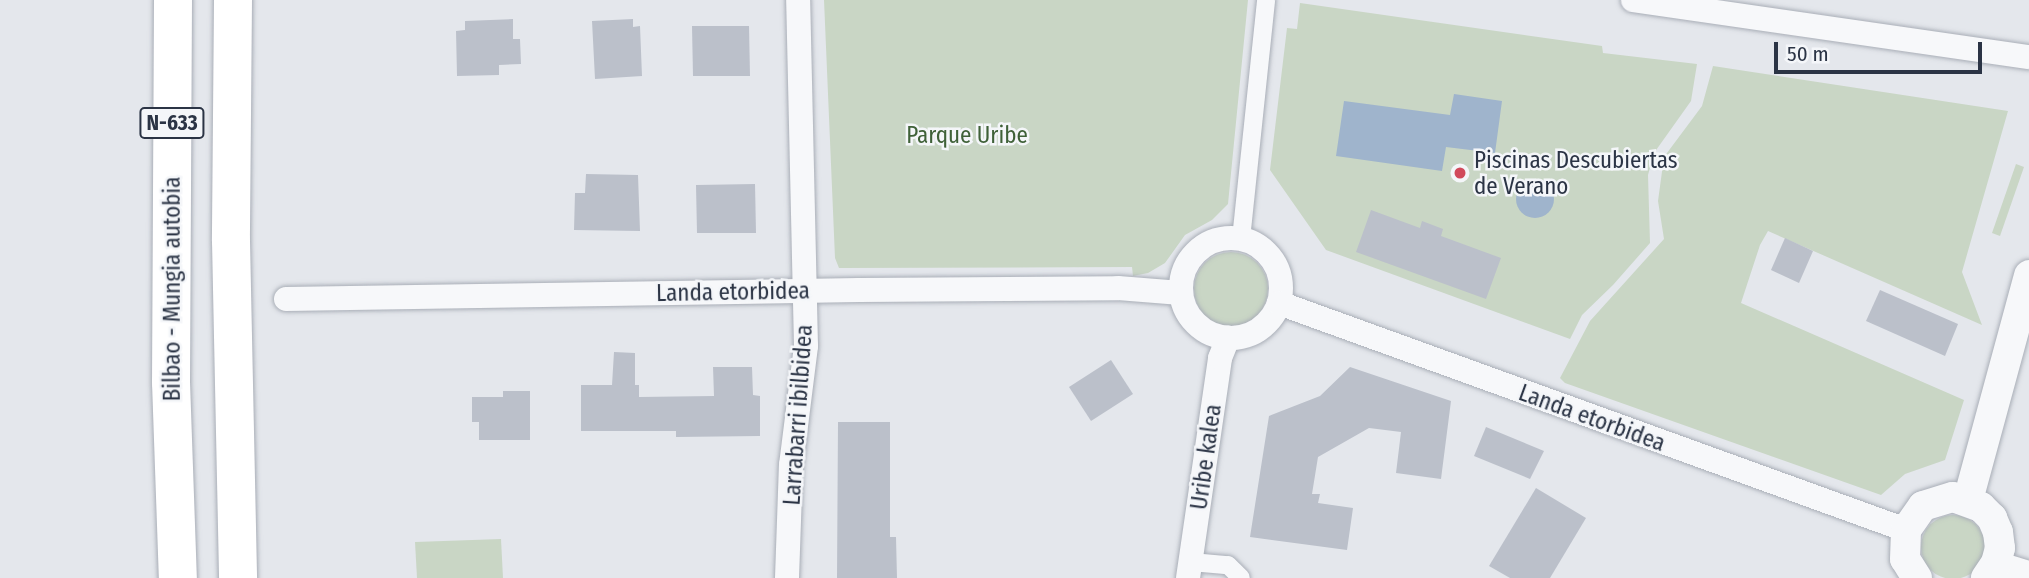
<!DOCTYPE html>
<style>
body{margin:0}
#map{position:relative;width:2029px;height:578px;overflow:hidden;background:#e4e7ec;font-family:"Fira Sans Condensed",sans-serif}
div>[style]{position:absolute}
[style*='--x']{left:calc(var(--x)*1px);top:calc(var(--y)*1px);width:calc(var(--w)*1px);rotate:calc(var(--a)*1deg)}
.green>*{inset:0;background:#c9d6c5}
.round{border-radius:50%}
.water>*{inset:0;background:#9fb4cc}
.building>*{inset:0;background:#bbc0ca}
.roads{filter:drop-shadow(0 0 2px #a9aeb7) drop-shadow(0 0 2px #a9aeb7)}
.pedestrian>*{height:18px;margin:-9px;padding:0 9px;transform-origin:9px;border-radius:9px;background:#f7f8fa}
.minor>*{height:24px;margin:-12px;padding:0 12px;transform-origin:12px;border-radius:12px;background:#f7f8fa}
.minor>.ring{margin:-12px;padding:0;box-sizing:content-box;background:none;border:24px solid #f7f8fa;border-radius:50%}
.tertiary>*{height:30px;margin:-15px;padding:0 15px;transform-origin:15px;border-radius:15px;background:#f7f8fa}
.motorway>*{height:38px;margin:-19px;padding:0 19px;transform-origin:19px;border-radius:19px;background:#fff}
.dots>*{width:19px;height:19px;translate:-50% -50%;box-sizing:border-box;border:4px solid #f4f6f9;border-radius:50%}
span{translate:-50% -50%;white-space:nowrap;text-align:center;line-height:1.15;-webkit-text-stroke:5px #f4f6f9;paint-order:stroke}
.shield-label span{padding:2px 5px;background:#f4f6f9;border:2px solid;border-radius:5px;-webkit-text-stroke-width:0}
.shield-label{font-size:21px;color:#2b3445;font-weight:700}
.park-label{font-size:23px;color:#3f6138}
.poi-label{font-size:23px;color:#2b3445}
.left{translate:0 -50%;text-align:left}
.street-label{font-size:23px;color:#2b3445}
.scale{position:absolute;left:1774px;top:42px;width:208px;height:32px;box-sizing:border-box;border:4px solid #2b3445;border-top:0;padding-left:9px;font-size:21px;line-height:24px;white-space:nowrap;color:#2b3445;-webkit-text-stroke:5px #f4f6f9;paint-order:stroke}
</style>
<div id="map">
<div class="green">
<i style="clip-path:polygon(824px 0,1248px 0,1228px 204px,1212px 220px,1185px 235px,1165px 263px,1148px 273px,1133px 276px,1132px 267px,839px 268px,835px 258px)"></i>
<i style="clip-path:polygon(1300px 3px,1602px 46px,1603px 53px,1697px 64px,1691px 101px,1654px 153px,1648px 175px,1650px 243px,1613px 285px,1582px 315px,1570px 339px,1326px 250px,1270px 170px,1287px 28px,1297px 29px)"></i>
<i style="clip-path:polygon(1713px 66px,2008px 111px,1962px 272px,1982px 325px,1768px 231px,1760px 245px,1741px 303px,1964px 400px,1945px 460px,1905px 474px,1881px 495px,1565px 383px,1560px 378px,1590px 321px,1664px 239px,1658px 201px,1664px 157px,1702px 106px)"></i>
<i style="clip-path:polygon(2016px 164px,2024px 167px,2000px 236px,1992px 233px)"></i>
<i class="round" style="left:1194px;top:252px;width:74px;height:74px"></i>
<i class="round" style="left:1921px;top:515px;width:64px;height:64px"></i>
<i style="clip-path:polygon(501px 539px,503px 578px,417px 578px,415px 542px)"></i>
</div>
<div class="water">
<i style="clip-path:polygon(1454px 94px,1502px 101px,1495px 153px,1446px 147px,1442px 171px,1336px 156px,1344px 101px,1450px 115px)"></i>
<i class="round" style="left:1516px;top:180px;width:38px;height:38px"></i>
</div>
<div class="building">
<i style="clip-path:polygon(513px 19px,513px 39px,520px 39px,521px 64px,499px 65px,499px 75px,457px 76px,456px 31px,465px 30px,465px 21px)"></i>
<i style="clip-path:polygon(633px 19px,633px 27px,640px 26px,642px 76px,595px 79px,592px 21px)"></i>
<i style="clip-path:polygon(692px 26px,749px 26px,750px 76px,693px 76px)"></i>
<i style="clip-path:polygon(586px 174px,638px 175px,640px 231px,574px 230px,575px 193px,585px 193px)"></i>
<i style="clip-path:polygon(755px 184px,756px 233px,697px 233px,696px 185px)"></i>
<i style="clip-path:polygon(1371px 210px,1420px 228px,1422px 221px,1443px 229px,1441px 236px,1501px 258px,1486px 299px,1356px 252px)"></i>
<i style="clip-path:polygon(1785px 238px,1813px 251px,1799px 283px,1771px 270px)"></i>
<i style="clip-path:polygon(1880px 290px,1958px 324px,1945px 356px,1866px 321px)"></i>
<i style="clip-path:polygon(614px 352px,635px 353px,635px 385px,639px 385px,639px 397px,714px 396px,713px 367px,752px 367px,753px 395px,760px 396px,760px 436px,676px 437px,676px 431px,581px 431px,581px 385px,612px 385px)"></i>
<i style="clip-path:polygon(1111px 360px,1133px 394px,1091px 421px,1069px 387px)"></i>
<i style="clip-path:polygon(1350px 367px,1451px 401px,1441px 479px,1396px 473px,1401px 432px,1369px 428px,1318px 457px,1312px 494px,1320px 494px,1318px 503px,1353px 508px,1347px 550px,1250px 537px,1269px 416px,1320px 396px)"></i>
<i style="clip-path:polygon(503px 391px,530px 391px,530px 440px,479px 440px,479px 422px,472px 422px,472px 397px,503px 397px)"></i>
<i style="clip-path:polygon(838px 422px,890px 422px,890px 537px,896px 537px,897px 578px,837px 578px)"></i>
<i style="clip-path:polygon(1486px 427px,1544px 451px,1530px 479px,1474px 456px)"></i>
<i style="clip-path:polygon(1536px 488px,1586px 518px,1550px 578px,1510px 578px,1489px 566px)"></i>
</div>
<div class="roads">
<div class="pedestrian">
<i style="--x:1241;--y:239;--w:240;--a:-84"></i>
<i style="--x:1191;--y:562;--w:37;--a:5"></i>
<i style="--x:1228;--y:565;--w:18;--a:45"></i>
</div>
<div class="minor">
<i style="--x:1633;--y:0;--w:400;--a:8.2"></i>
<i class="ring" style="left:1181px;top:238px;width:76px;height:76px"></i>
<i style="--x:286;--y:299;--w:573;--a:-0.9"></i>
<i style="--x:859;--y:290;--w:259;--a:-0.4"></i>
<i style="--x:1118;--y:288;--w:63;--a:4.5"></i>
<i style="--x:1279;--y:303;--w:667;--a:19.9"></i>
<i style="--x:1996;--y:563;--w:34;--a:17"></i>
<i style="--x:787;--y:578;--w:113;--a:-88"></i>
<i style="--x:791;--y:465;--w:120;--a:-82.8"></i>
<i style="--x:806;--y:346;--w:346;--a:-91.3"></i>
<i style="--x:1188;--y:578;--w:222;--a:-81.7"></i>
<i style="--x:1220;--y:358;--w:22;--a:-68"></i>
</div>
<div class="tertiary">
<i style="--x:1968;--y:500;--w:233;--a:-74.8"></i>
<i style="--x:1917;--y:578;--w:22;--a:-122"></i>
<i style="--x:1905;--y:559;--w:29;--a:-88"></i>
<i style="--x:1906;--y:530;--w:29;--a:-55"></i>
<i style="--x:1923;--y:506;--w:31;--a:-17"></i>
<i style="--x:1953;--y:497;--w:30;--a:20"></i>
<i style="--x:1981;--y:507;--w:16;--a:45"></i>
<i style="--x:1992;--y:518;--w:15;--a:67"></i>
<i style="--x:1998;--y:532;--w:16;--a:83"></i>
<i style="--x:2000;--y:548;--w:16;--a:105"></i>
<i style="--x:1996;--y:563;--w:18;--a:124"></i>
</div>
<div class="motorway">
<i style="--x:173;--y:0;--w:382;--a:90.3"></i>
<i style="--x:171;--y:382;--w:196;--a:88"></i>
<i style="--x:233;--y:0;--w:241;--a:90.5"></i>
<i style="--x:231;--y:241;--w:337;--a:88.8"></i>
</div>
</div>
<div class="dots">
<i style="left:1460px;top:173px;background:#d1495b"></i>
</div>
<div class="shield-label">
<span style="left:172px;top:123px">N-633</span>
</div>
<div class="park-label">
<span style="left:967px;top:135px">Parque Uribe</span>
</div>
<div class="poi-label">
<span class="left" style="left:1474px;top:173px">Piscinas Descubiertas<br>de Verano</span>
</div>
<div class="street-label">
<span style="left:172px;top:289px;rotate:-90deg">Bilbao - Mungia autobia</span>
<span style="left:733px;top:292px;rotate:-1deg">Landa etorbidea</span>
<span style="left:798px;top:415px;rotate:-86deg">Larrabarri ibilbidea</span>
<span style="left:1592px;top:418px;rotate:20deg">Landa etorbidea</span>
<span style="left:1206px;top:457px;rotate:-82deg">Uribe kalea</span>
</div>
<div class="scale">50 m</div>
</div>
